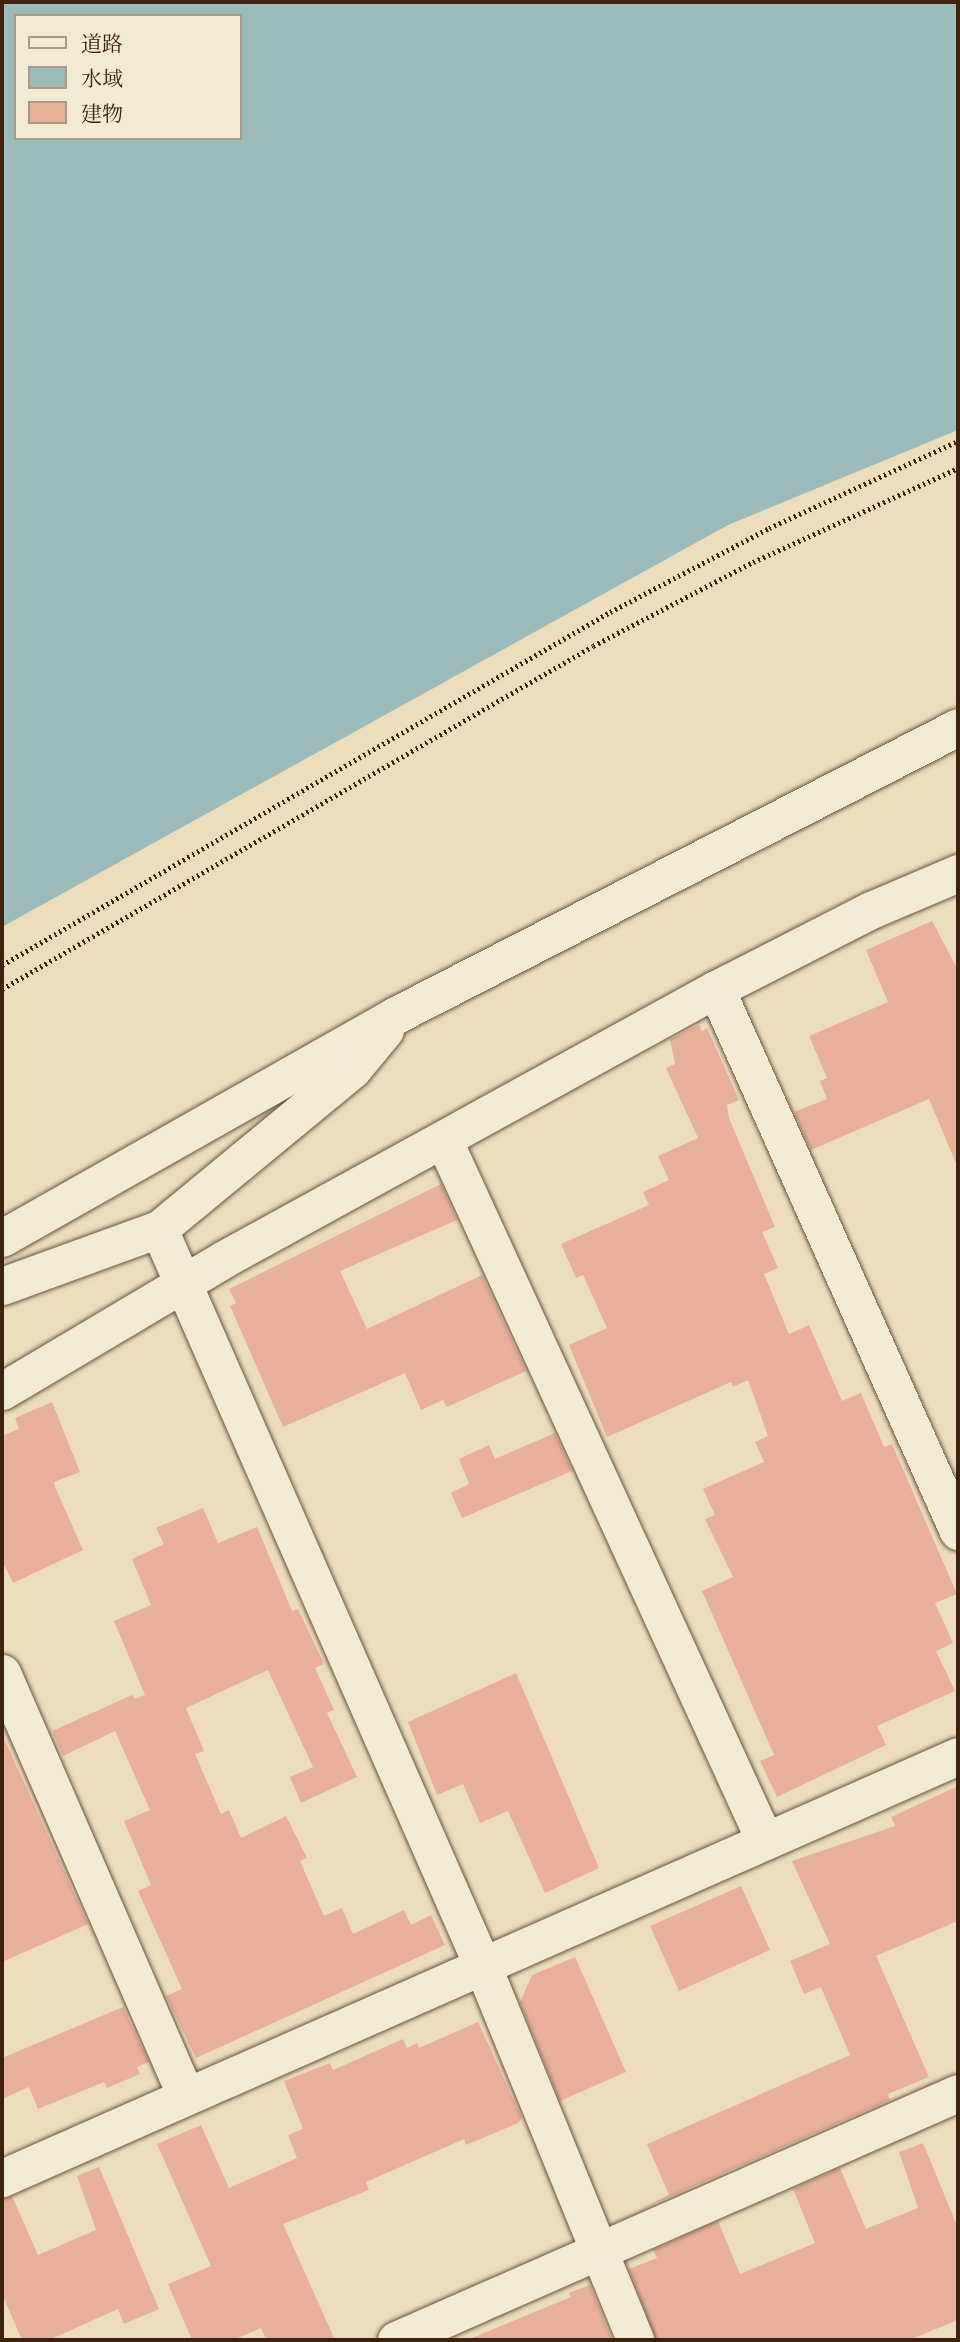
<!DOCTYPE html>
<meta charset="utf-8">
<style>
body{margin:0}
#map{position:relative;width:960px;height:2342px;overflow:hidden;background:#ecdebd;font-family:"Old Standard TT","Noto Serif JP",serif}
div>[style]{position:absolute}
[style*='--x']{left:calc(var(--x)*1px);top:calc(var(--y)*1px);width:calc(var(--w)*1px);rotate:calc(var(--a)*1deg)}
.water>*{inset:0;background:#9cbaba}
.building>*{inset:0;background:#e8b098}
.path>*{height:4.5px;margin-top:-2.25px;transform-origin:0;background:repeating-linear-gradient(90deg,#3d230e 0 2px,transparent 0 5.5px)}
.roads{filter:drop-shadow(0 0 2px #69523a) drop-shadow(0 0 2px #69523a)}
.minor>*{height:37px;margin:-18.5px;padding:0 18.5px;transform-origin:18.5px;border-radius:18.5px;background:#f3ead4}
span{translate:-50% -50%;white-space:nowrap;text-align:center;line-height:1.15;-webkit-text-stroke:6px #f3ead4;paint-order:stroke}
.frame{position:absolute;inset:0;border:4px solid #3d230e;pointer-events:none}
.legend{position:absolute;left:14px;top:14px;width:228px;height:126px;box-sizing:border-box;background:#f3ead4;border:2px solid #aa9a85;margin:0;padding:9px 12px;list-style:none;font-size:21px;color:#3d230e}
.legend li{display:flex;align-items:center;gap:14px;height:35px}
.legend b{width:35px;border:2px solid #aa9a85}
</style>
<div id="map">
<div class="water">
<i style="clip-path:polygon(evenodd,2px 2px,958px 2px,958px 430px,728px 525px,2px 927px,2px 2px,16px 16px,240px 16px,240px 138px,16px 138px,16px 16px)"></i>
</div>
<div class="building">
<i style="clip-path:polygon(932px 921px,958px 970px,958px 1168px,929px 1099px,811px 1150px,794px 1112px,827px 1099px,820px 1081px,827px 1078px,809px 1036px,888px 1002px,866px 950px)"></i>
<i style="clip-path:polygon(699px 1025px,702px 1031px,707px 1028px,739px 1100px,727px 1105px,729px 1118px,775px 1227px,762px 1232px,778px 1268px,764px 1274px,789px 1334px,809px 1325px,842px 1401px,861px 1393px,884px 1447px,892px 1444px,957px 1594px,935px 1603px,953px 1643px,936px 1651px,955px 1691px,877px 1726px,886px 1745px,777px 1797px,760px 1761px,774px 1755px,702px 1591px,733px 1577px,705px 1519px,715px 1515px,703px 1489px,764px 1462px,755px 1442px,768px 1436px,748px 1380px,733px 1387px,731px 1382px,607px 1437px,569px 1345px,607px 1328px,583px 1275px,576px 1278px,561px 1244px,649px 1205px,643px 1192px,669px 1180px,658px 1156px,698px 1138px,666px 1068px,675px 1064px,670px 1039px)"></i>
<i style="clip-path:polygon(441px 1184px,457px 1220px,340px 1271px,367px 1329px,482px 1275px,526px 1371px,447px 1407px,443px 1400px,421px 1410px,405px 1373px,283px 1427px,230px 1306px,236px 1303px,229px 1289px)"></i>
<i style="clip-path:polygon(52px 1402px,80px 1472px,54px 1482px,55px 1487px,83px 1550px,13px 1583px,2px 1561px,2px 1436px,19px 1429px,15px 1418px)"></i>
<i style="clip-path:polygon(555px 1433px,572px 1471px,462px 1518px,451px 1493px,469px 1484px,459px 1459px,489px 1445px,495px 1459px)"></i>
<i style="clip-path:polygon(203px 1508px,218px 1543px,257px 1527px,292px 1611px,298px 1609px,324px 1664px,315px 1668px,334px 1710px,327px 1713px,357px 1777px,301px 1803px,290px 1777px,313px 1767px,268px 1670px,186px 1708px,204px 1751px,195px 1754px,221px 1814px,229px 1810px,241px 1838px,286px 1816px,307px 1858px,300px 1861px,324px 1916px,342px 1908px,353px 1934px,404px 1910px,411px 1925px,431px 1915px,445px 1945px,196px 2058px,166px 1996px,182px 1989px,138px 1891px,151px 1885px,124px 1821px,150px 1810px,115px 1731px,63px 1756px,52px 1731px,132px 1695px,135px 1699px,145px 1695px,114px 1621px,151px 1605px,132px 1559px,164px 1544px,156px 1528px)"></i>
<i style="clip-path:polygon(516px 1673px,599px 1868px,545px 1893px,508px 1811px,480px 1823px,463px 1784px,437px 1795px,408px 1722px)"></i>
<i style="clip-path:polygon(2px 1734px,88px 1924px,2px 1962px)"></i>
<i style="clip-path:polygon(958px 1786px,958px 1921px,876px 1956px,929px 2077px,888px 2094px,890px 2100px,637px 2211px,669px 2195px,647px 2144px,850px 2055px,821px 1987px,804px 1994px,790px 1961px,830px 1944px,792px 1861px,895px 1826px,891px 1817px)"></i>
<i style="clip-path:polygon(741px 1886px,770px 1950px,679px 1991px,650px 1926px)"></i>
<i style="clip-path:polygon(575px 1957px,626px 2072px,560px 2101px,520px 2002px,532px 1975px)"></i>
<i style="clip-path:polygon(123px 2007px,149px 2062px,137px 2067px,140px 2074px,107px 2088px,104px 2082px,38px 2109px,29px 2087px,2px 2099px,2px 2058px)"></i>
<i style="clip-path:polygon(478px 2022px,522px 2118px,518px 2123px,466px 2145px,464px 2139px,366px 2182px,369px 2190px,283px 2224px,335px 2340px,266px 2340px,261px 2328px,233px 2340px,192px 2340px,168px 2284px,211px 2266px,157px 2144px,201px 2125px,229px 2188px,297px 2158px,288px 2135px,303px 2129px,284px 2081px,330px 2063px,333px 2070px,403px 2039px,407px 2048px,417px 2043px,419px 2048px)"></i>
<i style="clip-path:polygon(923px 2143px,958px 2228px,958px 2320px,909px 2340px,656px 2340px,629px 2269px,657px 2258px,653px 2250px,718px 2221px,740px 2274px,815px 2243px,793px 2189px,840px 2168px,866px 2229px,918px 2208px,899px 2152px)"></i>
<i style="clip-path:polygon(99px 2167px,159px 2309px,124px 2324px,118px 2309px,49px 2340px,22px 2340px,2px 2294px,2px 2199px,12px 2196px,38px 2255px,96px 2230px,77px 2176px)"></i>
<i style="clip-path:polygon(590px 2285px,612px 2340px,467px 2340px,571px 2297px,569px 2293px)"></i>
</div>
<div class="path">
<i style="--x:2;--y:965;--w:703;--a:-30.14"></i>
<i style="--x:610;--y:612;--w:180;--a:-27.8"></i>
<i style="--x:769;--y:528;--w:208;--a:-24.7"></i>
<i style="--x:2;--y:989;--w:683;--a:-30.13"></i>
<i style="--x:593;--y:646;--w:181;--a:-27.7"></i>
<i style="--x:753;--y:562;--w:226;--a:-24.6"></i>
</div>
<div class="roads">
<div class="minor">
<i style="--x:716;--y:989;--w:594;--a:65.94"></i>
<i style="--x:444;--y:1141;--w:770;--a:65.37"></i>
<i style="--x:159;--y:1229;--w:806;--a:66.3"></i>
<i style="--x:483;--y:1967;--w:403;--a:67.8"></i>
<i style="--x:2;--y:1238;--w:453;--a:-29.5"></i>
<i style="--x:396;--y:1015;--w:631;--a:-27.13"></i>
<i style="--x:2;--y:1286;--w:167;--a:-20"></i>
<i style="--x:159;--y:1229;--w:250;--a:-39.5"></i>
<i style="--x:352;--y:1070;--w:52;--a:-50.5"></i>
<i style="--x:2;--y:1391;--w:258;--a:-30.7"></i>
<i style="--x:224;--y:1259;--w:561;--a:-28.76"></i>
<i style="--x:716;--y:989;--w:174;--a:-27"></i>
<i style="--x:871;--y:910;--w:95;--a:-23"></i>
<i style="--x:2;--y:1673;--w:458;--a:66.5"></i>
<i style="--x:2;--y:2178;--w:1045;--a:-23.82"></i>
<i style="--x:396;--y:2340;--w:614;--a:-23.73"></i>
</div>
</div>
<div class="frame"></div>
<ul class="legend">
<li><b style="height:9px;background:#f3ead4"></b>道路</li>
<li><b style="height:19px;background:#9cbaba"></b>水域</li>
<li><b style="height:19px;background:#e8b098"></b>建物</li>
</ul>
</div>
